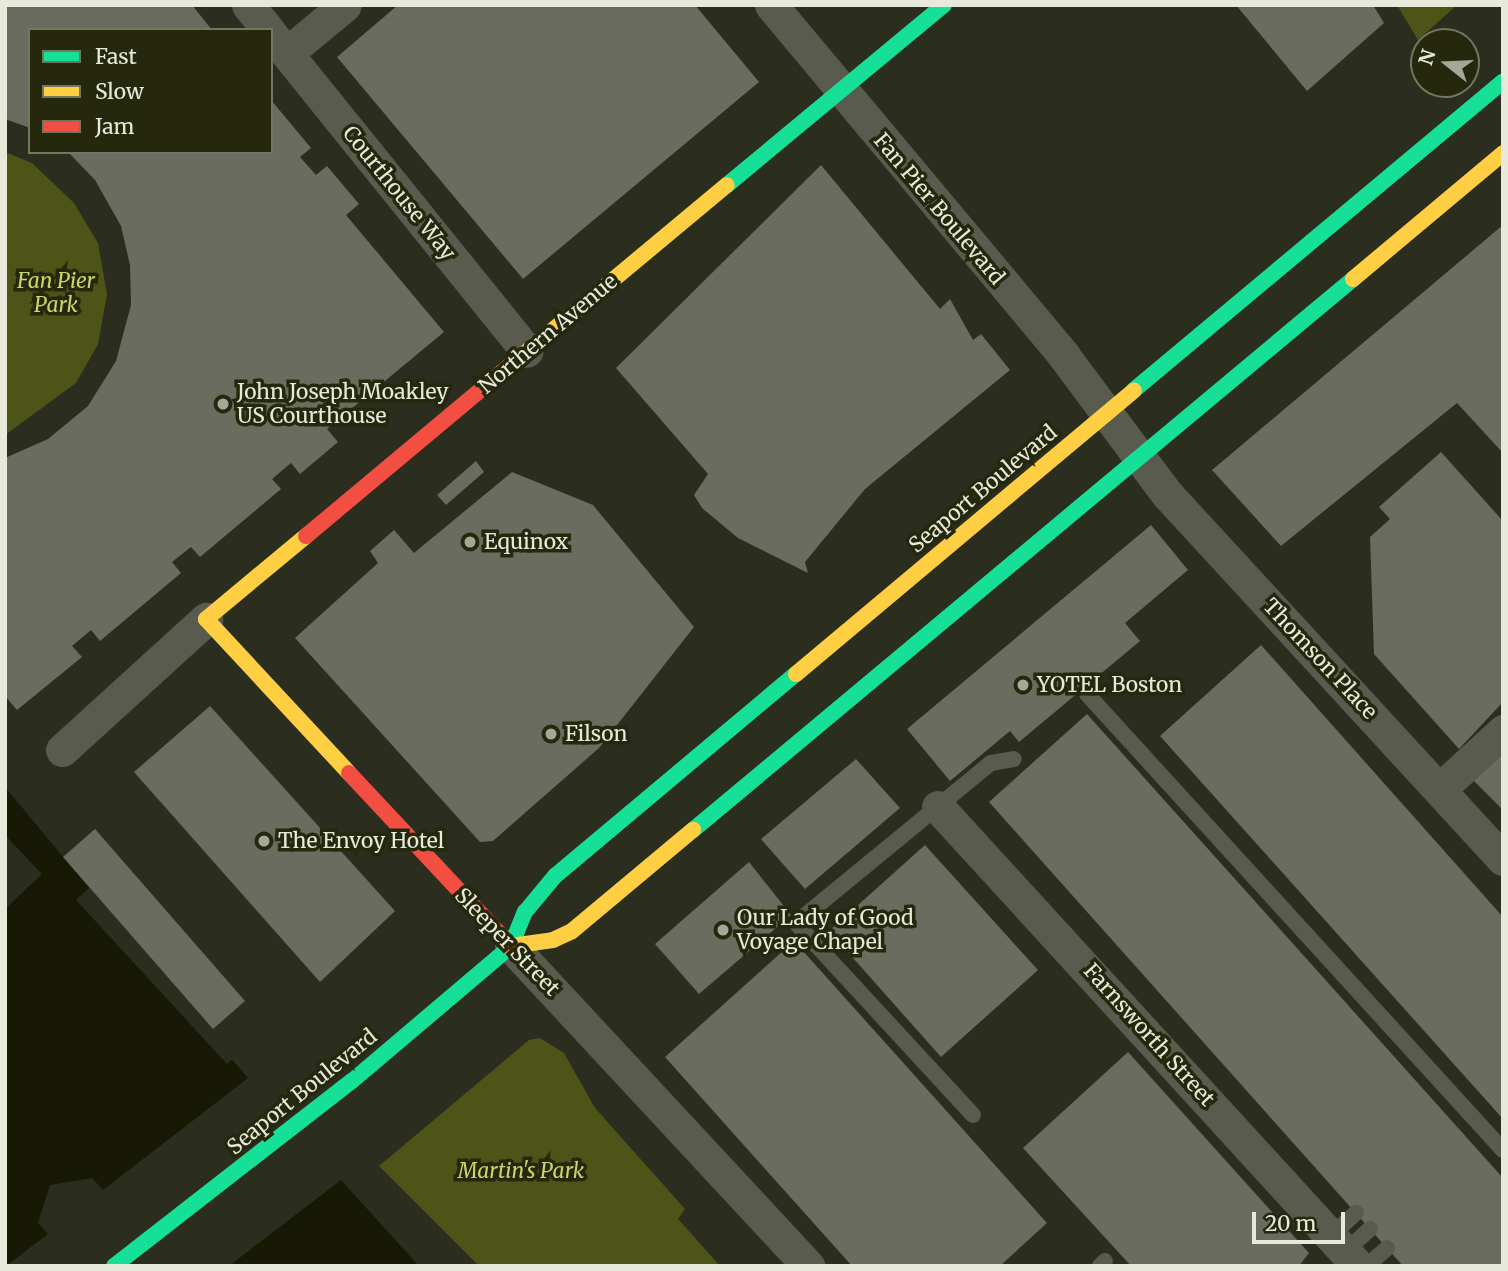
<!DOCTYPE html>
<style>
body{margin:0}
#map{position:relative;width:1508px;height:1271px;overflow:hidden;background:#2b2d1e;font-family:Merriweather,serif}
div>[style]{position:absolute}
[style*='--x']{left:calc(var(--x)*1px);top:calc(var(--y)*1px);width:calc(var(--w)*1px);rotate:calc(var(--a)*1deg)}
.green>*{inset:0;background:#4e5418}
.water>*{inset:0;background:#171904}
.pier>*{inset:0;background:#2b2d1e}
.building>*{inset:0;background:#6a6c5f}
.lane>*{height:16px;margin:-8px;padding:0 8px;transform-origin:8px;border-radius:8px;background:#595b4f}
.street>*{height:33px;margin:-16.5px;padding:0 16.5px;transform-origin:16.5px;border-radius:16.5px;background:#595b4f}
.fast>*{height:16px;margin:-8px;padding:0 8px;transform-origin:8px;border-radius:8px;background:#16e098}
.slow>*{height:16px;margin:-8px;padding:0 8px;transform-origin:8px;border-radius:8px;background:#ffcf43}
.jam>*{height:16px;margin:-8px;padding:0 8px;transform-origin:8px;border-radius:8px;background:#f24e42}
.dots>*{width:19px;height:19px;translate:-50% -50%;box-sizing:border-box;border:4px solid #26280e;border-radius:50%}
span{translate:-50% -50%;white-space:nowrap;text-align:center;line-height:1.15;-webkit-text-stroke:7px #26280e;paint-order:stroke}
.street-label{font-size:21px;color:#e7eada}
.park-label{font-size:21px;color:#cad667;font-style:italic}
.poi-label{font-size:21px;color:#e7eada}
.left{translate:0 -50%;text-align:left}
.frame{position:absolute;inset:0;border:7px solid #e7eada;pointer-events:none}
.legend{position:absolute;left:28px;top:28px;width:245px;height:126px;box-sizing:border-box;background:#26280e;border:2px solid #737660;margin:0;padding:9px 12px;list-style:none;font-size:21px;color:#e7eada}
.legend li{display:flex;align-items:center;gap:14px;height:35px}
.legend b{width:35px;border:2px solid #737660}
.north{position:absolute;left:1410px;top:28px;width:70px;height:70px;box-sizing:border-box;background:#26280e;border:2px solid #737660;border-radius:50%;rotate:288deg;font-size:19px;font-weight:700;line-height:28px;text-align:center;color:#e7eada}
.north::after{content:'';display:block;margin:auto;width:24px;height:32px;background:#a5a898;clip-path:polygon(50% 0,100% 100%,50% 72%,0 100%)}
.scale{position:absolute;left:1252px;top:1212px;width:93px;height:32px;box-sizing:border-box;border:4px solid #e7eada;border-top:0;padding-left:9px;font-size:21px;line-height:24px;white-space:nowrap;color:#e7eada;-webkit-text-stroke:5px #26280e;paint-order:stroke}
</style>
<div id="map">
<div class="green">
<i style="clip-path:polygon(1397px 5px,1457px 5px,1418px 40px)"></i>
<i style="clip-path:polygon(5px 152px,32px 163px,74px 203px,98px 243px,107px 294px,98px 344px,76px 383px,5px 435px)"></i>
<i style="clip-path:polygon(540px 1038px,564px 1053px,595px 1108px,685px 1209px,678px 1219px,720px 1266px,479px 1266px,379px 1166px,529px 1040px)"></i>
</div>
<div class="water">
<i style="clip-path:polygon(5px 787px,89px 888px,76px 900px,227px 1064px,236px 1056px,424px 1266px,5px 1266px)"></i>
</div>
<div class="pier">
<i style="clip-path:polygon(5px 835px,42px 874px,5px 909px)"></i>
<i style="clip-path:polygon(237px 1053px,428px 1266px,419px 1266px,341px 1180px,229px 1266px,6px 1266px,48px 1234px,38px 1223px,50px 1185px,92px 1178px,103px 1190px,248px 1078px,230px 1057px)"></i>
</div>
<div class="building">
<i style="clip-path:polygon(5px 5px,192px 5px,212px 30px,30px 30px,30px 128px,5px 119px)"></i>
<i style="clip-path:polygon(398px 5px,695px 5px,759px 82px,523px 279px,337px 57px)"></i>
<i style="clip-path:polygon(1236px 5px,1373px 5px,1384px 23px,1307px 91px)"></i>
<i style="clip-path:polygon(271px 100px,311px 148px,300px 157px,316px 175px,327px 166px,359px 204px,346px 215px,444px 332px,327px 429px,338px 442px,300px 474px,291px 463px,272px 479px,281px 489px,200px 557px,191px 547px,172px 562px,181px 573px,100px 641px,91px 630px,72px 646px,82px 657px,17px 710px,5px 696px,5px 458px,48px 439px,88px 406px,116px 361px,131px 305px,130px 265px,121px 226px,95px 180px,68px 152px,271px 152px)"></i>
<i style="clip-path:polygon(821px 165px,940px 309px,950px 299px,973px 340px,981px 334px,1010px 370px,865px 489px,805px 562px,808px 573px,738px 538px,702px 508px,694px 495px,708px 474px,616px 368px)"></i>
<i style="clip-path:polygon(1503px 225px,1503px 453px,1457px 403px,1281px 546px,1212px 470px)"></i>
<i style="clip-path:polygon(1441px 452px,1503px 521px,1503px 702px,1459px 749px,1374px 654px,1370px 537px,1390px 519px,1379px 507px)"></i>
<i style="clip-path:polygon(476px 461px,484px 472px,446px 505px,437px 495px)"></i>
<i style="clip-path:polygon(512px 472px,593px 505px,694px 627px,599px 748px,493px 841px,480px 842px,295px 638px,378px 563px,370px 551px,394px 530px,414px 553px)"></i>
<i style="clip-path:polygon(1151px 525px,1188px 570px,1125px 623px,1140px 641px,1019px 742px,1010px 731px,950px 781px,907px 729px)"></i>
<i style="clip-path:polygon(1261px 645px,1503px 917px,1503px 1119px,1160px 736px)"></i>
<i style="clip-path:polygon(210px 706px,395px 911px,320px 982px,134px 772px)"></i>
<i style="clip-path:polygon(1087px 714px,1503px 1178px,1503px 1266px,1403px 1266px,989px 802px)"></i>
<i style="clip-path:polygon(1503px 753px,1503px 810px,1473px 780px)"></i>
<i style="clip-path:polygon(856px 759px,900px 808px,805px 889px,761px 839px)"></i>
<i style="clip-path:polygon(95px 829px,245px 1001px,213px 1029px,63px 857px)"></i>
<i style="clip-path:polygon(925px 845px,1038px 970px,941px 1057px,829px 931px)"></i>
<i style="clip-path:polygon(749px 862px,791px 915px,699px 994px,655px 944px)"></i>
<i style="clip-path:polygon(794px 941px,1047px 1223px,1000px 1266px,852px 1266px,665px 1057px)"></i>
<i style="clip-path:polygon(1128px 1052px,1309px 1253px,1299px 1266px,1131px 1266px,1023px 1148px)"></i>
</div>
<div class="lane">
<i style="--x:1087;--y:694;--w:617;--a:47.63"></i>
<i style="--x:973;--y:1115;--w:261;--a:-132.7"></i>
<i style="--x:796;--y:923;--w:252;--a:-39.4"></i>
<i style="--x:991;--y:763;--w:23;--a:-10"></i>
<i style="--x:1331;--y:1236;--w:34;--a:-43"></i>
<i style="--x:1345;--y:1252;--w:34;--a:-43"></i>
<i style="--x:1100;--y:1266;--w:7;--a:-45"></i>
<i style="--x:1367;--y:1266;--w:27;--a:-42"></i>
</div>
<div class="street">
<i style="--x:248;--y:5;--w:32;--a:51"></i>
<i style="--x:771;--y:5;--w:457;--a:50.1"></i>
<i style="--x:1064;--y:356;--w:172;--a:53.3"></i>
<i style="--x:1167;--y:494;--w:496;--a:47.4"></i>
<i style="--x:271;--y:34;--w:407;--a:51.1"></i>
<i style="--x:287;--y:53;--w:75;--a:-39.6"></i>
<i style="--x:62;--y:750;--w:195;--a:-42.3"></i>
<i style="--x:1440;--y:789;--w:86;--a:-42.6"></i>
<i style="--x:938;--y:807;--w:622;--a:47.54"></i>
<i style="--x:511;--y:946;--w:437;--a:47.1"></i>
</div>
<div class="fast">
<i style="--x:727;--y:185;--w:282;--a:-39.7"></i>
<i style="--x:1134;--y:390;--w:481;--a:-39.9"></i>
<i style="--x:693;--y:830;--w:860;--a:-39.86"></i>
<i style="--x:114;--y:1266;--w:301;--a:-37.9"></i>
<i style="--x:352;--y:1081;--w:209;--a:-40.3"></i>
<i style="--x:511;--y:946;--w:37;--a:-68"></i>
<i style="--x:525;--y:912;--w:47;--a:-50.2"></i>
<i style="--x:555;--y:876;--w:314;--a:-40"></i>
</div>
<div class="slow">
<i style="--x:1353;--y:279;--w:196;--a:-40"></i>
<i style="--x:500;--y:374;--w:295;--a:-39.8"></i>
<i style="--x:306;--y:536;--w:130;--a:140.3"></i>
<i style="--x:206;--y:619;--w:210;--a:47.1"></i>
<i style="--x:796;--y:674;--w:441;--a:-40"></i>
<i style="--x:511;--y:946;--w:42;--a:-8.1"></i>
<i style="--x:553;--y:940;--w:21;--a:-25"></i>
<i style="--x:572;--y:931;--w:158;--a:-39.9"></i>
</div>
<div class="jam">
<i style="--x:306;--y:536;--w:253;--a:-39.9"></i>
<i style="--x:349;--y:773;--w:237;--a:46.9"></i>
</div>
<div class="dots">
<i style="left:223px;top:404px;background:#a5a898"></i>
<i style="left:470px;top:542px;background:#a5a898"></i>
<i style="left:1023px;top:685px;background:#a5a898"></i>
<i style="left:551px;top:734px;background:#a5a898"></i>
<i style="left:264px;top:841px;background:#a5a898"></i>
<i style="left:723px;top:930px;background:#a5a898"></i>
</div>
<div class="street-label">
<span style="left:399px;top:193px;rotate:51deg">Courthouse Way</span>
<span style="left:939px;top:209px;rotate:50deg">Fan Pier Boulevard</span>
<span style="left:548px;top:334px;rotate:-40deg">Northern Avenue</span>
<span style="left:983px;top:489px;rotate:-40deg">Seaport Boulevard</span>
<span style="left:1320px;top:659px;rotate:47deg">Thomson Place</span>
<span style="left:507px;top:942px;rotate:46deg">Sleeper Street</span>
<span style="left:1149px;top:1035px;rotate:48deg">Farnsworth Street</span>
<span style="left:302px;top:1092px;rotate:-39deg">Seaport Boulevard</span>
</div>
<div class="park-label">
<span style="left:56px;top:293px">Fan Pier<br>Park</span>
<span style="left:521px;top:1171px">Martin's Park</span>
</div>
<div class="poi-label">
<span class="left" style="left:237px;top:404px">John Joseph Moakley<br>US Courthouse</span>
<span class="left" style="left:484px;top:542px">Equinox</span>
<span class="left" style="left:1037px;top:685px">YOTEL Boston</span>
<span class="left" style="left:565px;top:734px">Filson</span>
<span class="left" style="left:278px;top:841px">The Envoy Hotel</span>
<span class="left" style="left:737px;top:930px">Our Lady of Good<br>Voyage Chapel</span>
</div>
<div class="frame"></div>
<ul class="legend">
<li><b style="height:9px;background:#16e098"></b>Fast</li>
<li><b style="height:9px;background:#ffcf43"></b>Slow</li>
<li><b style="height:9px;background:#f24e42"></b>Jam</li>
</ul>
<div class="north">N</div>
<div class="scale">20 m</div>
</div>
